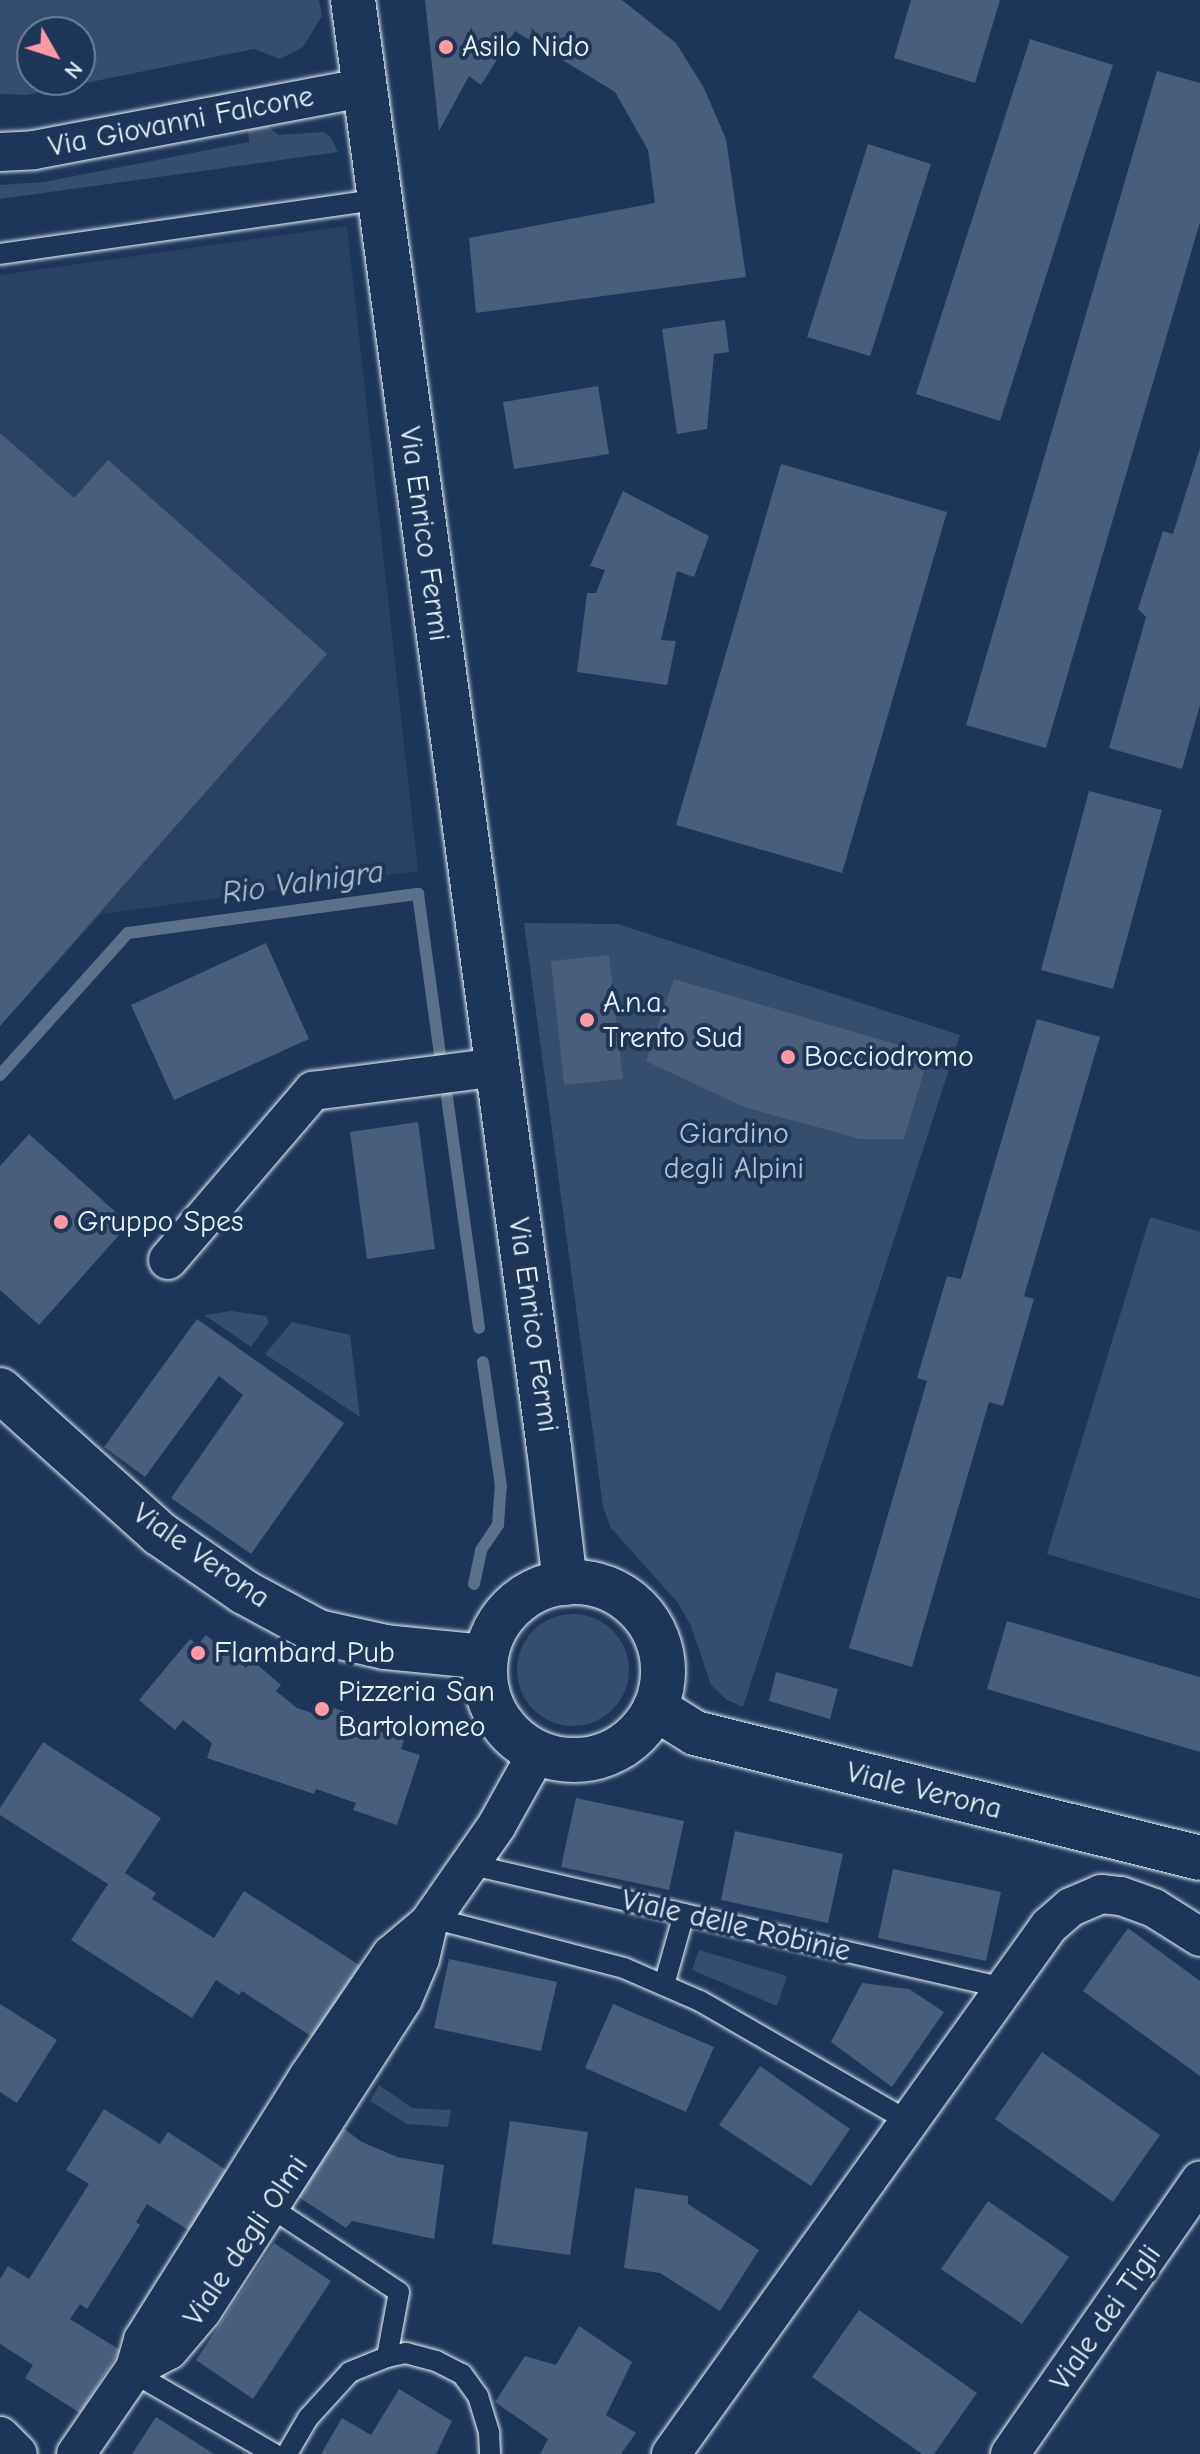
<!DOCTYPE html>
<style>
body{margin:0}
#map{position:relative;width:1200px;height:2454px;overflow:hidden;background:#1d3557;font-family:"Comic Neue",sans-serif}
div>[style]{position:absolute}
[style*='--x']{left:calc(var(--x)*1px);top:calc(var(--y)*1px);width:calc(var(--w)*1px);rotate:calc(var(--a)*1deg)}
.built>*{inset:0;background:#2a4162}
.green>*{inset:0;background:#374d6c}
.round{border-radius:50%}
.stream>*{height:12px;margin:-6px;padding:0 6px;transform-origin:6px;border-radius:6px;background:#5d7089}
.building>*{inset:0;background:#495e7a}
.roads{filter:drop-shadow(0 0 2px #e8f1f8) drop-shadow(0 0 2px #e8f1f8)}
.lane>*{height:20px;margin:-10px;padding:0 10px;transform-origin:10px;border-radius:10px;background:#1d3557}
.street>*{height:38px;margin:-19px;padding:0 19px;transform-origin:19px;border-radius:19px;background:#1d3557}
.secondary>*{height:44px;margin:-22px;padding:0 22px;transform-origin:22px;border-radius:22px;background:#1d3557}
.secondary>.ring{margin:-22px;padding:0;box-sizing:content-box;background:none;border:44px solid #1d3557;border-radius:50%}
.dots>*{width:22px;height:22px;translate:-50% -50%;box-sizing:border-box;border:4px solid #1d3557;border-radius:50%}
span{translate:-50% -50%;white-space:nowrap;text-align:center;line-height:1.15;-webkit-text-stroke:8px #1d3557;paint-order:stroke}
.poi-label{font-size:30px;color:#e8f1f8}
.left{translate:0 -50%;text-align:left}
.street-label{font-size:30px;color:#e8f1f8}
.park-label{font-size:30px;color:#b3c0ce}
.water-label{font-size:32px;color:#b7c4d1;font-style:italic}
.north{position:absolute;left:16px;top:16px;width:80px;height:80px;box-sizing:border-box;background:#1d3557;border:2px solid #6e8097;border-radius:50%;rotate:129deg;font-size:22px;font-weight:700;line-height:32px;text-align:center;color:#e8f1f8}
.north::after{content:'';display:block;margin:auto;width:28px;height:36px;background:#ff9aa2;clip-path:polygon(50% 0,100% 100%,50% 72%,0 100%)}
</style>
<div id="map">
<div class="built">
<i style="clip-path:polygon(347px 226px,418px 871px,101px 914px,0 1026px,0 275px)"></i>
</div>
<div class="green">
<i style="clip-path:polygon(evenodd,0 0,319px 0,322px 16px,303px 47px,280px 59px,254px 49px,26px 95px,0 94px,0 0,32px 32px,80px 32px,80px 80px,32px 80px,32px 32px)"></i>
<i style="clip-path:polygon(267px 126px,279px 135px,323px 132px,330px 136px,338px 152px,0 199px,0 185px,44px 182px,249px 142px,248px 130px)"></i>
<i style="clip-path:polygon(524px 923px,618px 924px,960px 1035px,743px 1707px,727px 1700px,711px 1685px,691px 1626px,678px 1603px,611px 1528px,603px 1507px)"></i>
<i style="clip-path:polygon(1150px 1217px,1200px 1232px,1200px 1599px,1047px 1554px)"></i>
<i style="clip-path:polygon(231px 1311px,266px 1316px,269px 1322px,251px 1347px,204px 1315px)"></i>
<i style="clip-path:polygon(292px 1322px,350px 1335px,360px 1417px,265px 1354px)"></i>
<i class="round" style="left:517px;top:1614px;width:112px;height:112px"></i>
<i style="clip-path:polygon(699px 1950px,787px 1976px,777px 2006px,692px 1970px)"></i>
<i style="clip-path:polygon(379px 2085px,412px 2108px,451px 2110px,448px 2127px,407px 2124px,370px 2101px)"></i>
</div>
<div class="stream">
<i style="--x:0;--y:1075;--w:191;--a:-48"></i>
<i style="--x:128;--y:933;--w:293;--a:-7.7"></i>
<i style="--x:418;--y:894;--w:162;--a:82.2"></i>
<i style="--x:447;--y:1097;--w:233;--a:82.1"></i>
<i style="--x:474;--y:1584;--w:35;--a:-78"></i>
<i style="--x:481;--y:1550;--w:30;--a:-56"></i>
<i style="--x:498;--y:1525;--w:39;--a:-86"></i>
<i style="--x:501;--y:1486;--w:125;--a:-98.3"></i>
</div>
<div class="building">
<i style="clip-path:polygon(425px 0,622px 0,676px 43px,704px 88px,726px 139px,746px 277px,476px 313px,469px 238px,655px 203px,648px 150px,615px 92px,515px 31px,481px 85px,469px 76px,439px 131px)"></i>
<i style="clip-path:polygon(911px 0,1000px 0,975px 83px,894px 58px)"></i>
<i style="clip-path:polygon(1030px 39px,1113px 65px,1000px 421px,916px 394px)"></i>
<i style="clip-path:polygon(1157px 71px,1200px 83px,1200px 222px,1046px 748px,966px 725px)"></i>
<i style="clip-path:polygon(868px 144px,931px 164px,870px 356px,807px 337px)"></i>
<i style="clip-path:polygon(725px 320px,729px 352px,714px 354px,707px 429px,677px 434px,662px 329px)"></i>
<i style="clip-path:polygon(598px 386px,609px 454px,514px 469px,503px 402px)"></i>
<i style="clip-path:polygon(0 433px,74px 498px,108px 460px,327px 654px,0 1026px)"></i>
<i style="clip-path:polygon(1200px 448px,1200px 705px,1182px 769px,1109px 748px,1146px 617px,1138px 609px,1163px 531px,1173px 534px)"></i>
<i style="clip-path:polygon(781px 464px,947px 512px,842px 873px,676px 825px)"></i>
<i style="clip-path:polygon(623px 491px,709px 536px,694px 577px,677px 571px,661px 640px,676px 641px,667px 685px,577px 672px,587px 593px,596px 593px,605px 570px,590px 566px)"></i>
<i style="clip-path:polygon(1089px 791px,1162px 810px,1113px 989px,1041px 970px)"></i>
<i style="clip-path:polygon(266px 943px,309px 1039px,174px 1100px,131px 1005px)"></i>
<i style="clip-path:polygon(609px 955px,623px 1079px,564px 1085px,551px 961px)"></i>
<i style="clip-path:polygon(674px 979px,929px 1054px,904px 1139px,860px 1139px,744px 1107px,646px 1061px)"></i>
<i style="clip-path:polygon(1037px 1019px,1100px 1037px,1024px 1296px,1034px 1299px,1003px 1406px,989px 1402px,912px 1667px,849px 1648px,927px 1381px,917px 1378px,947px 1276px,961px 1279px)"></i>
<i style="clip-path:polygon(418px 1122px,435px 1249px,367px 1259px,350px 1132px)"></i>
<i style="clip-path:polygon(29px 1134px,129px 1224px,39px 1325px,0 1290px,0 1166px)"></i>
<i style="clip-path:polygon(197px 1319px,344px 1423px,251px 1554px,171px 1498px,243px 1395px,219px 1376px,145px 1477px,104px 1447px)"></i>
<i style="clip-path:polygon(1007px 1621px,1200px 1677px,1200px 1752px,987px 1689px)"></i>
<i style="clip-path:polygon(206px 1635px,246px 1668px,252px 1660px,281px 1685px,276px 1691px,297px 1708px,315px 1714px,319px 1703px,352px 1714px,350px 1721px,404px 1740px,401px 1749px,420px 1755px,397px 1825px,353px 1810px,356px 1803px,316px 1789px,314px 1794px,207px 1758px,212px 1743px,183px 1720px,175px 1730px,139px 1700px,190px 1639px,198px 1645px)"></i>
<i style="clip-path:polygon(776px 1672px,838px 1689px,830px 1719px,769px 1701px)"></i>
<i style="clip-path:polygon(43px 1742px,161px 1818px,125px 1873px,156px 1893px,152px 1899px,214px 1938px,244px 1891px,364px 1968px,317px 2040px,242px 1991px,239px 1995px,216px 1980px,192px 2018px,71px 1940px,108px 1884px,0 1815px,0 1808px)"></i>
<i style="clip-path:polygon(576px 1798px,684px 1821px,669px 1890px,561px 1867px)"></i>
<i style="clip-path:polygon(735px 1831px,843px 1854px,828px 1923px,721px 1900px)"></i>
<i style="clip-path:polygon(893px 1869px,1001px 1892px,986px 1961px,878px 1938px)"></i>
<i style="clip-path:polygon(1128px 1928px,1200px 1981px,1200px 2076px,1083px 1991px)"></i>
<i style="clip-path:polygon(449px 1959px,557px 1982px,541px 2051px,434px 2028px)"></i>
<i style="clip-path:polygon(862px 1983px,909px 1989px,944px 2012px,892px 2087px,831px 2042px)"></i>
<i style="clip-path:polygon(0 2004px,57px 2040px,17px 2103px,0 2092px)"></i>
<i style="clip-path:polygon(613px 2004px,714px 2047px,686px 2112px,585px 2068px)"></i>
<i style="clip-path:polygon(1042px 2052px,1160px 2135px,1113px 2202px,995px 2119px)"></i>
<i style="clip-path:polygon(760px 2066px,850px 2129px,811px 2186px,719px 2125px)"></i>
<i style="clip-path:polygon(104px 2109px,160px 2144px,168px 2132px,231px 2173px,193px 2233px,147px 2204px,136px 2222px,140px 2225px,87px 2309px,80px 2304px,70px 2319px,120px 2350px,80px 2413px,25px 2378px,33px 2365px,0 2344px,0 2279px,8px 2266px,29px 2279px,89px 2184px,66px 2170px)"></i>
<i style="clip-path:polygon(510px 2121px,588px 2132px,570px 2255px,492px 2244px)"></i>
<i style="clip-path:polygon(344px 2129px,362px 2142px,397px 2157px,444px 2165px,434px 2239px,352px 2221px,346px 2228px,297px 2196px)"></i>
<i style="clip-path:polygon(635px 2188px,688px 2196px,688px 2204px,759px 2250px,720px 2311px,660px 2273px,624px 2268px)"></i>
<i style="clip-path:polygon(988px 2201px,1069px 2257px,1022px 2324px,941px 2269px)"></i>
<i style="clip-path:polygon(274px 2243px,331px 2281px,253px 2399px,196px 2360px)"></i>
<i style="clip-path:polygon(859px 2310px,977px 2393px,934px 2454px,922px 2454px,812px 2377px)"></i>
<i style="clip-path:polygon(579px 2326px,632px 2362px,606px 2415px,636px 2433px,621px 2454px,540px 2454px,548px 2439px,495px 2402px,525px 2356px,556px 2365px)"></i>
<i style="clip-path:polygon(399px 2389px,452px 2421px,436px 2454px,321px 2454px,342px 2418px,371px 2435px)"></i>
<i style="clip-path:polygon(156px 2417px,214px 2454px,132px 2454px)"></i>
</div>
<div class="roads">
<div class="lane">
<i style="--x:0;--y:254;--w:381;--a:-8.2"></i>
<i style="--x:468;--y:1864;--w:550;--a:13.03"></i>
<i style="--x:432;--y:1918;--w:198;--a:14.6"></i>
<i style="--x:624;--y:1968;--w:83;--a:23.5"></i>
<i style="--x:700;--y:2001;--w:240;--a:30"></i>
<i style="--x:664;--y:1985;--w:74;--a:-74.3"></i>
<i style="--x:270;--y:2207;--w:154;--a:33.4"></i>
<i style="--x:399;--y:2292;--w:66;--a:100.5"></i>
<i style="--x:387;--y:2357;--w:40;--a:158"></i>
<i style="--x:350;--y:2372;--w:62;--a:132.4"></i>
<i style="--x:308;--y:2418;--w:42;--a:120.3"></i>
<i style="--x:387;--y:2357;--w:19;--a:-12"></i>
<i style="--x:406;--y:2353;--w:31;--a:15"></i>
<i style="--x:436;--y:2361;--w:29;--a:27"></i>
<i style="--x:462;--y:2374;--w:27;--a:54"></i>
<i style="--x:478;--y:2396;--w:39;--a:73"></i>
<i style="--x:489;--y:2433;--w:21;--a:87"></i>
<i style="--x:132;--y:2372;--w:164;--a:30"></i>
</div>
<div class="street">
<i style="--x:0;--y:152;--w:34;--a:-3"></i>
<i style="--x:34;--y:150;--w:334;--a:-10.7"></i>
<i style="--x:168;--y:1260;--w:223;--a:-49.4"></i>
<i style="--x:313;--y:1091;--w:186;--a:-7.4"></i>
<i style="--x:135;--y:2368;--w:38;--a:-28"></i>
<i style="--x:169;--y:2350;--w:51;--a:-49.8"></i>
<i style="--x:202;--y:2311;--w:371;--a:-57.2"></i>
<i style="--x:403;--y:1999;--w:43;--a:-67"></i>
<i style="--x:420;--y:1959;--w:36;--a:-77"></i>
<i style="--x:0;--y:2436;--w:25;--a:45"></i>
<i style="--x:76;--y:2454;--w:104;--a:-55.5"></i>
<i style="--x:135;--y:2368;--w:29;--a:-74"></i>
<i style="--x:143;--y:2340;--w:310;--a:-57.9"></i>
<i style="--x:308;--y:2077;--w:148;--a:-55.8"></i>
<i style="--x:391;--y:1955;--w:48;--a:-40"></i>
<i style="--x:428;--y:1924;--w:121;--a:-55.1"></i>
<i style="--x:497;--y:1825;--w:82;--a:-60.9"></i>
<i style="--x:671;--y:2454;--w:649;--a:-54.4"></i>
<i style="--x:1049;--y:1926;--w:29;--a:-41"></i>
<i style="--x:1071;--y:1907;--w:33;--a:-23"></i>
<i style="--x:1101;--y:1894;--w:20;--a:6"></i>
<i style="--x:1121;--y:1896;--w:35;--a:20"></i>
<i style="--x:1154;--y:1908;--w:54;--a:32.2"></i>
<i style="--x:1010;--y:2454;--w:333;--a:-55.2"></i>
</div>
<div class="secondary">
<i style="--x:353;--y:0;--w:1460;--a:82.29"></i>
<i style="--x:549;--y:1447;--w:137;--a:83.3"></i>
<i style="--x:0;--y:1390;--w:215;--a:42"></i>
<i style="--x:160;--y:1534;--w:102;--a:34.6"></i>
<i style="--x:244;--y:1592;--w:84;--a:28.4"></i>
<i style="--x:318;--y:1632;--w:69;--a:12.6"></i>
<i style="--x:385;--y:1647;--w:101;--a:5.7"></i>
<i class="ring" style="left:485px;top:1582px;width:134px;height:134px"></i>
<i style="--x:655;--y:1708;--w:47;--a:32"></i>
<i style="--x:695;--y:1733;--w:520;--a:13.9"></i>
</div>
</div>
<div class="dots">
<i style="left:446px;top:47px;background:#ff9aa2"></i>
<i style="left:587px;top:1020px;background:#ff9aa2"></i>
<i style="left:788px;top:1057px;background:#ff9aa2"></i>
<i style="left:61px;top:1222px;background:#ff9aa2"></i>
<i style="left:198px;top:1653px;background:#ff9aa2"></i>
<i style="left:322px;top:1709px;background:#ff9aa2"></i>
</div>
<div class="poi-label">
<span class="left" style="left:462px;top:47px">Asilo Nido</span>
<span class="left" style="left:603px;top:1020px">A.n.a.<br>Trento Sud</span>
<span class="left" style="left:804px;top:1057px">Bocciodromo</span>
<span class="left" style="left:77px;top:1222px">Gruppo Spes</span>
<span class="left" style="left:214px;top:1653px">Flambard Pub</span>
<span class="left" style="left:338px;top:1709px">Pizzeria San<br>Bartolomeo</span>
</div>
<div class="street-label">
<span style="left:181px;top:122px;rotate:-11deg">Via Giovanni Falcone</span>
<span style="left:424px;top:534px;rotate:82deg">Via Enrico Fermi</span>
<span style="left:533px;top:1325px;rotate:82deg">Via Enrico Fermi</span>
<span style="left:201px;top:1556px;rotate:35deg">Viale Verona</span>
<span style="left:924px;top:1791px;rotate:14deg">Viale Verona</span>
<span style="left:736px;top:1926px;rotate:13deg">Viale delle Robinie</span>
<span style="left:246px;top:2241px;rotate:-56deg">Viale degli Olmi</span>
<span style="left:1106px;top:2318px;rotate:-55deg">Viale dei Tigli</span>
</div>
<div class="park-label">
<span style="left:734px;top:1151px">Giardino<br>degli Alpini</span>
</div>
<div class="water-label">
<span style="left:303px;top:883px;rotate:-8deg">Rio Valnigra</span>
</div>
<div class="north">N</div>
</div>
